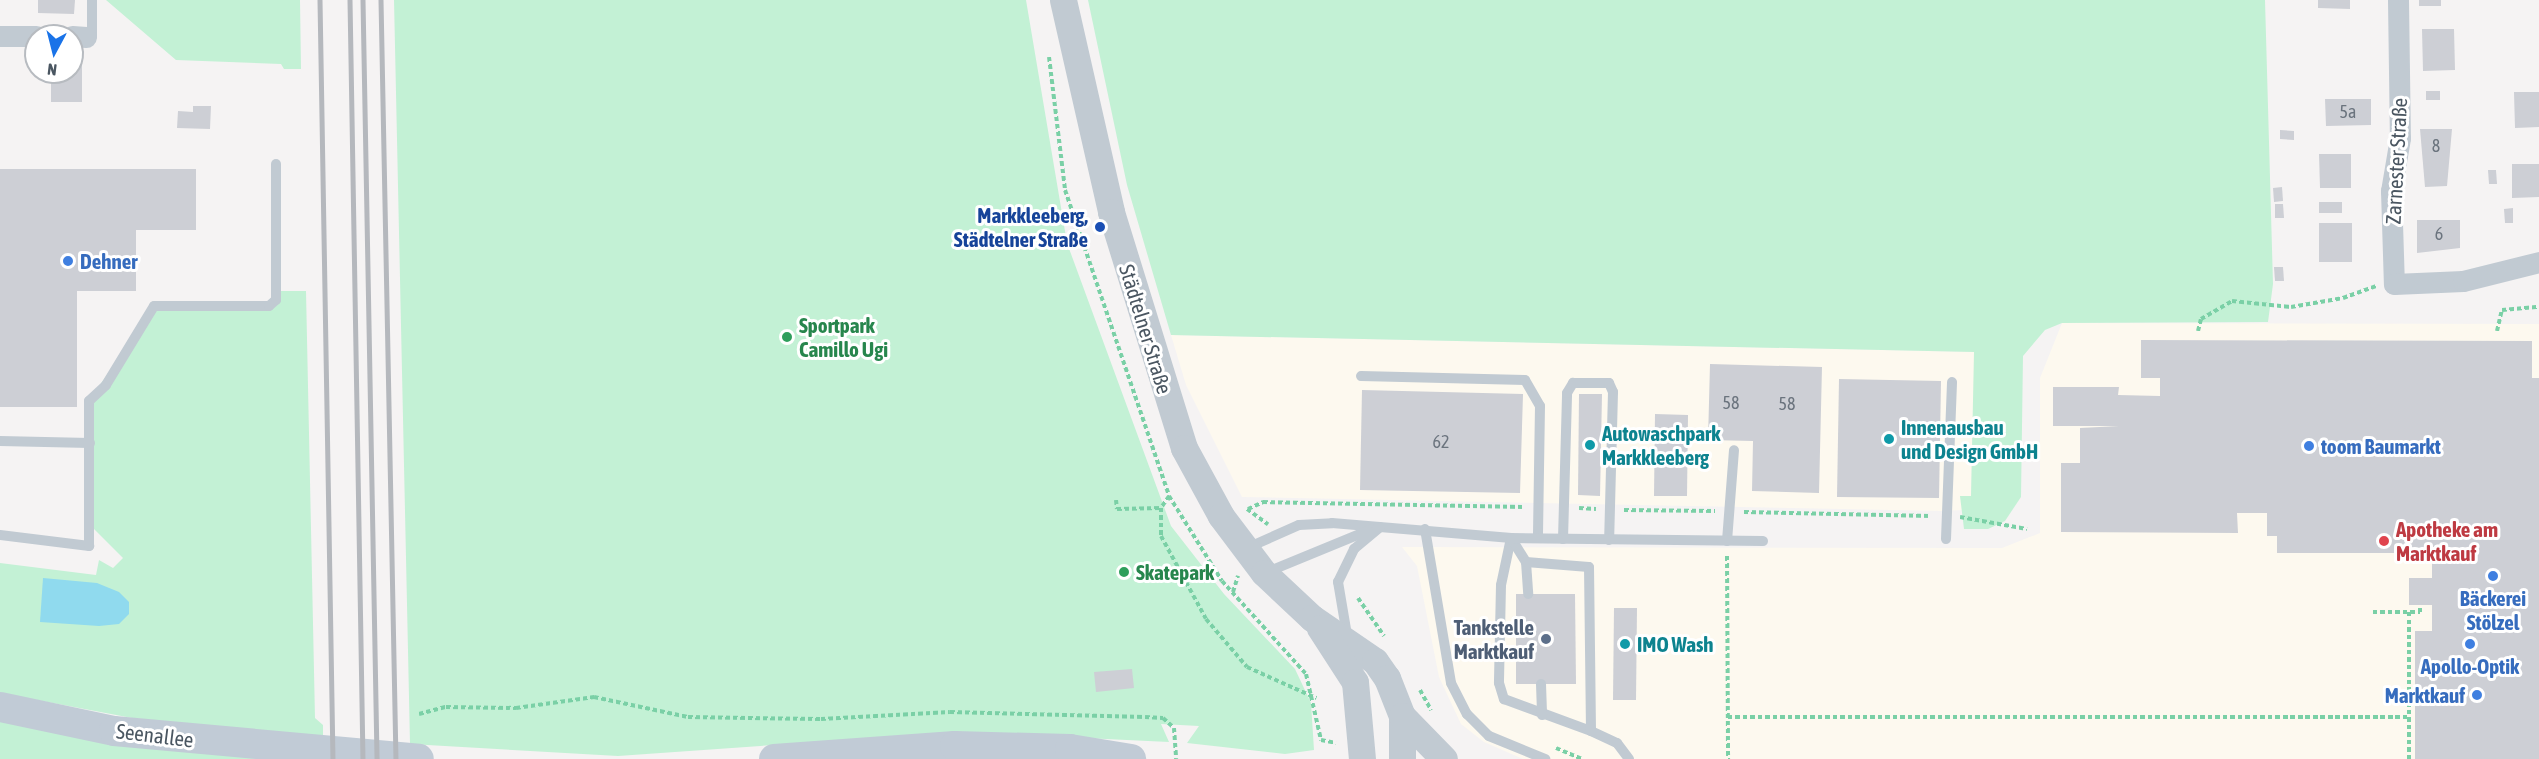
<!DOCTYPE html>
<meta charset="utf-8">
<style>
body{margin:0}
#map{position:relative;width:2539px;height:759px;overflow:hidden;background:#f5f3f3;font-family:"Asap Condensed",sans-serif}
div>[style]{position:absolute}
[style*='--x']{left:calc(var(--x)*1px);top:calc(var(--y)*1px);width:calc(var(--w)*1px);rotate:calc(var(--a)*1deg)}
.commercial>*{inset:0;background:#fdf9ef}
.green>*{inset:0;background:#c3f1d5}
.water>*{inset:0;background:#90daee}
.building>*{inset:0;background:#cdcfd5}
.path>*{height:4px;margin-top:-2px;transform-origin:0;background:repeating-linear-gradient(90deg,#7ad0a6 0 4.5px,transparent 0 7.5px)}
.service>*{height:10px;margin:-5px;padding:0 5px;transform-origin:5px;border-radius:5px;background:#c1cad2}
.minor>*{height:21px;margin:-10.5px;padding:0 10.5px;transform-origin:10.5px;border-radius:10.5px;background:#c1cad2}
.tertiary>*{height:27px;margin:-13.5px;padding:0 13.5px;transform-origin:13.5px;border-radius:13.5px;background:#c1cad2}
.secondary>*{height:30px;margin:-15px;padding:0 15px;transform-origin:15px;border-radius:15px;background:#c1cbd6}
.rail>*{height:4.5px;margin:-2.25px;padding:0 2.25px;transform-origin:2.25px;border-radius:2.25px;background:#b5b8bd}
.dots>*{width:16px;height:16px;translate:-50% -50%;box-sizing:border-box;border:3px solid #fff;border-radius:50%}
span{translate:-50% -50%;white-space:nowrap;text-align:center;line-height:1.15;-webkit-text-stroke:6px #fff;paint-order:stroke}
.number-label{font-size:18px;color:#6b747e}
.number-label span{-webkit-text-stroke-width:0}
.street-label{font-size:21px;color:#4a5661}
.transit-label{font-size:21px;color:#164399;font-weight:700}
.right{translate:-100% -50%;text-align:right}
.shop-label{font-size:21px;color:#366cbe;font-weight:700}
.left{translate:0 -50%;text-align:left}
.leisure-label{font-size:21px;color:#27864d;font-weight:700}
.culture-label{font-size:21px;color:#0d838f;font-weight:700}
.health-label{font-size:21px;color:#be3a42;font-weight:700}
.service-label{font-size:21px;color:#4e5e75;font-weight:700}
.north{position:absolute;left:24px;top:24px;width:60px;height:60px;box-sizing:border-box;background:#fff;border:2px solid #b7bbc0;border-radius:50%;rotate:187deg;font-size:16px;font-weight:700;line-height:24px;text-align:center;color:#4a5661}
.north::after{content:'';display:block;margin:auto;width:21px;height:27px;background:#1a73e8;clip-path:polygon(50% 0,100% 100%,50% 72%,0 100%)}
</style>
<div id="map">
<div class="commercial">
<i style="clip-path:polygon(2062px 323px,2539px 324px,2539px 759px,1523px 759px,1484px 742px,1461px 724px,1439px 677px,1417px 566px,1402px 547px,2002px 548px,2040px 533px,2040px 378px)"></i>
<i style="clip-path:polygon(1171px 335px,1975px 352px,1971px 496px,1960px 496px,1963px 510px,1942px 511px,1242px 497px,1186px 385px)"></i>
</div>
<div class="green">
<i style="clip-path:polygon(106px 0,300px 0,301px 69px,284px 69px,281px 64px,176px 60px)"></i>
<i style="clip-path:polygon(394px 0,1026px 0,1067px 243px,1171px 526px,1224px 594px,1295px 669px,1311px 703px,1314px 750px,1285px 754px,1187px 743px,1199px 726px,1161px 724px,1169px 742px,958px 732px,618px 756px,410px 744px)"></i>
<i style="clip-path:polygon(1088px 0,2265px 0,2273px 284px,2268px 322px,2062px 323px,2045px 330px,2023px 356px,2021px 497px,2005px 521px,1988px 529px,1964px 529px,1960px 496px,1971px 496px,1974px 352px,1171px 335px,1127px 185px)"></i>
<i style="clip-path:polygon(277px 291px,306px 291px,315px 718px,323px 725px,323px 737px,132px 718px,0 693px,0 563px,96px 575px,99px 560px,113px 568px,123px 558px,89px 524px,89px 401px,154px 306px,269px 306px)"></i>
<i style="clip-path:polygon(0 707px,314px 759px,0 759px)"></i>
</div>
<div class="water">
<i style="clip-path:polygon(43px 578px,97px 583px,119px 592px,129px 602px,129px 614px,119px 624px,99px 626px,40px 622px)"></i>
</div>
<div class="building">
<i style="clip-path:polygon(38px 0,75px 0,74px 14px,38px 13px)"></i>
<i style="clip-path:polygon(2318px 0,2350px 0,2350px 9px,2318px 8px)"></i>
<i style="clip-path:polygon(2419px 0,2441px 0,2441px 6px,2419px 6px)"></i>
<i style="clip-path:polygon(2422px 29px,2454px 29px,2455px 70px,2423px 71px)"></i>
<i style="clip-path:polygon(72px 61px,82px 61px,82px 102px,51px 102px,51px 72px,72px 72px)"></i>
<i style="clip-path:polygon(2426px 91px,2440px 91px,2440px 100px,2426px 100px)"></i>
<i style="clip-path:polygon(2514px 92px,2539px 92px,2539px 127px,2515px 128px)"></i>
<i style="clip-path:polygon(2325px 99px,2371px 99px,2371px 125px,2326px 126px)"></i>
<i style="clip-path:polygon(193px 106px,211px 106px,210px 129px,177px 128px,178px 111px,193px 112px)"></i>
<i style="clip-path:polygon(2420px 129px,2452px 129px,2447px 186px,2425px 187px)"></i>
<i style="clip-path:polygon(2280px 130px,2294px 131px,2294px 140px,2280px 139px)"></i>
<i style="clip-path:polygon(2319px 154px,2351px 154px,2351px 188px,2320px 188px)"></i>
<i style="clip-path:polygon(2512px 164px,2539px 164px,2539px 197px,2512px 198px)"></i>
<i style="clip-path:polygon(0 169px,196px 169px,196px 230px,136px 230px,136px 291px,77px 291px,77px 407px,0 407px)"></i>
<i style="clip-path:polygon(2488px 170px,2496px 170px,2497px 184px,2489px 184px)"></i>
<i style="clip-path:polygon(2282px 187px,2283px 201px,2274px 202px,2273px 188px)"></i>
<i style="clip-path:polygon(2319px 202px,2342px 202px,2342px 213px,2319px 213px)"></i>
<i style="clip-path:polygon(2275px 204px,2283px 204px,2284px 218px,2275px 218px)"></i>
<i style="clip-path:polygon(2513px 208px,2513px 223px,2505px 223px,2504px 209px)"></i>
<i style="clip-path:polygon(2417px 220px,2460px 220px,2460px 248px,2417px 253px)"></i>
<i style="clip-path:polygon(2319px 223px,2352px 223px,2352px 262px,2319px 262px)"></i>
<i style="clip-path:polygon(2274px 267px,2283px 267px,2284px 281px,2275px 281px)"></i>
<i style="clip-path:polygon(2141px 340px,2532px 341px,2532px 378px,2539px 378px,2539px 759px,2415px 759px,2415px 631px,2432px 631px,2432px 605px,2409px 605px,2409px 578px,2432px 578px,2432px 553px,2277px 553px,2277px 536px,2267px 536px,2267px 513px,2237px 513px,2238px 533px,2061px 532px,2061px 463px,2080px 463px,2080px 428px,2119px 426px,2053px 426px,2053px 387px,2119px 387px,2118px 395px,2160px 396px,2160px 378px,2141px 378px)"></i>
<i style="clip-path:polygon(1710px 364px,1822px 367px,1819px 493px,1752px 491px,1753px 441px,1708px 440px)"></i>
<i style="clip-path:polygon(1839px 379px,1941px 381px,1939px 498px,1837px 497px)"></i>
<i style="clip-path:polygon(1362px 390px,1523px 394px,1520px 493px,1360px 490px)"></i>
<i style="clip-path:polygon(1579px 394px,1602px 394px,1600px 496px,1578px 495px)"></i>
<i style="clip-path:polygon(1655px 414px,1688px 415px,1687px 496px,1654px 496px)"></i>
<i style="clip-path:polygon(1516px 594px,1575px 594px,1576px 684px,1516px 684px)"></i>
<i style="clip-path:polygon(1614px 608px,1637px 608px,1636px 700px,1613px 700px)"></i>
<i style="clip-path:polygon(1132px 669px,1134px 688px,1096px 692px,1094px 672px)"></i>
</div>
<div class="path">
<i style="--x:1049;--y:57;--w:134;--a:83.1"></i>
<i style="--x:1065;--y:190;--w:323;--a:71.2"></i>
<i style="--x:1169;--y:496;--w:100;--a:58.1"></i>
<i style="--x:1222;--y:581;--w:125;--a:47.9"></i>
<i style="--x:1306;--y:674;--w:68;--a:77.2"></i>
<i style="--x:1321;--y:740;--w:15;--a:11"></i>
<i style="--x:2198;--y:331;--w:12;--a:-76"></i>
<i style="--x:2201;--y:319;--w:36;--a:-30"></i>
<i style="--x:2232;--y:301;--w:59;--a:5.8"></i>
<i style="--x:2291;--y:307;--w:53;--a:-9.8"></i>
<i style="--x:2343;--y:298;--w:35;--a:-20"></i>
<i style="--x:2497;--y:331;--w:22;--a:-77"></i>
<i style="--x:2502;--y:310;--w:37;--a:-5"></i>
<i style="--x:1169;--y:496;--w:14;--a:124"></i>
<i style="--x:1161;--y:508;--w:28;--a:90"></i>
<i style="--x:1161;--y:536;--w:94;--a:61.5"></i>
<i style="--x:1206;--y:619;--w:63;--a:49.5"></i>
<i style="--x:1247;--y:667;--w:76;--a:24.2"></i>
<i style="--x:1116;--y:500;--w:9;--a:84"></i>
<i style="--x:1117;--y:509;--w:44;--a:-1.3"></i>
<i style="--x:1579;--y:508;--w:17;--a:3"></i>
<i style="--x:1247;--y:509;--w:26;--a:36"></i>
<i style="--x:1248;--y:509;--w:17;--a:-25"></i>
<i style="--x:1263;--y:502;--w:261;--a:1.1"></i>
<i style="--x:1624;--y:510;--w:91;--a:0.6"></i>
<i style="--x:1744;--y:512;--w:187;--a:1.2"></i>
<i style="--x:1960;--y:517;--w:68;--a:10.2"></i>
<i style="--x:1727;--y:556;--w:203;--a:89.7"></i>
<i style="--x:1233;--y:592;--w:17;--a:-73"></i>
<i style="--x:1358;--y:598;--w:46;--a:55.6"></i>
<i style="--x:2373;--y:612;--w:47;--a:0"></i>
<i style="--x:2420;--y:612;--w:6;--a:-90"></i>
<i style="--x:2409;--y:612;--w:147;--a:90"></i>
<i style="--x:1420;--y:690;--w:23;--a:61"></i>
<i style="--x:419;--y:714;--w:28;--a:-15"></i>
<i style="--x:446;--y:707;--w:70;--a:0.8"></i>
<i style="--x:516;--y:708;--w:79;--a:-8"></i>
<i style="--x:594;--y:697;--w:96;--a:12"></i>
<i style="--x:688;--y:717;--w:133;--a:0.9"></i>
<i style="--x:821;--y:719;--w:129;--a:-3.1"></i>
<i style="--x:950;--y:712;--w:195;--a:1.5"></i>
<i style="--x:1145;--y:717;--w:18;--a:3"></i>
<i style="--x:1163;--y:718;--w:15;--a:42"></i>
<i style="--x:1174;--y:728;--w:31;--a:86"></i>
<i style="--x:1728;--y:717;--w:681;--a:0"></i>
<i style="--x:1556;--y:748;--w:28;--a:23"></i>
</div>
<div class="service">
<i style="--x:87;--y:37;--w:5;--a:-11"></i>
<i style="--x:92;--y:36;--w:36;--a:-90"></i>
<i style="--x:1361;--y:376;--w:164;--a:1.4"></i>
<i style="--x:1525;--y:380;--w:30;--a:60"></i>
<i style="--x:1540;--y:406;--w:132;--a:90.9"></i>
<i style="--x:0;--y:441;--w:90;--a:1.3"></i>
<i style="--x:1425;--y:529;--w:156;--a:80.4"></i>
<i style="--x:1451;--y:683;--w:35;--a:63"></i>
<i style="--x:1467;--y:714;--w:31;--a:45"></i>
<i style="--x:1489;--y:736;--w:61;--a:22.3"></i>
<i style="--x:0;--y:535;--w:90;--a:7"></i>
<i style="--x:89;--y:546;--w:145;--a:-90"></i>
<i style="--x:89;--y:401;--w:23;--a:-43"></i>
<i style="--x:106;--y:385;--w:92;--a:-58.7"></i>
<i style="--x:154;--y:306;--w:115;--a:0"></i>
<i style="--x:269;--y:306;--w:9;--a:-41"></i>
<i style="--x:276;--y:300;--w:136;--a:-90"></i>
<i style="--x:1511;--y:538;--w:48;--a:102"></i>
<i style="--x:1501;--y:585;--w:98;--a:91.2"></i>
<i style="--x:1499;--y:683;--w:17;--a:73"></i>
<i style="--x:1504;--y:699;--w:93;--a:20.2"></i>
<i style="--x:1591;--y:731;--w:29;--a:25"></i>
<i style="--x:1617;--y:743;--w:20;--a:53"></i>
<i style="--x:1511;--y:538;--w:28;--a:58"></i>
<i style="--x:1526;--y:562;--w:32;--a:86"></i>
<i style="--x:1563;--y:539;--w:146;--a:-88.4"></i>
<i style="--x:1567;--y:393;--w:12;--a:-59"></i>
<i style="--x:1573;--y:383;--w:36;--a:0"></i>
<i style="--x:1609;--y:383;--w:10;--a:66"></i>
<i style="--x:1613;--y:392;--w:148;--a:91.5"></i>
<i style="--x:1946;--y:539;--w:157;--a:-87.8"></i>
<i style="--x:1727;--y:541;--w:91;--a:-85.6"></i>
<i style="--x:1247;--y:548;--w:57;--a:-23.9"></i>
<i style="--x:1299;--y:525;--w:33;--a:-3"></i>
<i style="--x:1332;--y:523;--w:180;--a:4.8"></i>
<i style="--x:1511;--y:538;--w:252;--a:0.7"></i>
<i style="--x:1526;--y:562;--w:63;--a:4.5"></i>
<i style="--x:1589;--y:567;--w:164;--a:89.3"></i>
<i style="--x:1265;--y:573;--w:116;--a:-22.4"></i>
<i style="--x:1347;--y:635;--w:54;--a:-99.6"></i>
<i style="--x:1338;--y:582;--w:37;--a:-64"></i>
<i style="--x:1354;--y:549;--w:34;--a:-40"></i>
<i style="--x:1541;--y:684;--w:31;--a:88"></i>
</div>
<div class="minor">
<i style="--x:2398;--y:0;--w:138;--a:89.2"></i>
<i style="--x:2400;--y:138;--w:54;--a:99.6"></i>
<i style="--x:2391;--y:191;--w:93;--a:88.2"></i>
<i style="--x:2394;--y:284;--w:69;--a:-2.5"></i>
<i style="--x:2463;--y:281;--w:78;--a:-14"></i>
<i style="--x:0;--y:36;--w:36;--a:0"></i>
<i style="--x:72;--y:36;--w:14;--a:4"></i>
</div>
<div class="tertiary">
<i style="--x:1063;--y:0;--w:217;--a:77.2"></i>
<i style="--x:1111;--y:212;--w:247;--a:72.8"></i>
<i style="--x:1184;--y:448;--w:77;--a:61.4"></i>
<i style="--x:1221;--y:516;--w:71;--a:53"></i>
<i style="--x:1264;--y:573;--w:66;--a:43.2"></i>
<i style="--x:1312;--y:618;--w:76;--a:34.3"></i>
<i style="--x:1375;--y:661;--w:21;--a:55"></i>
<i style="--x:1387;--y:678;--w:41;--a:68.5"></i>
<i style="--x:1402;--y:716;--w:43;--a:90"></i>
<i style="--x:1320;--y:628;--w:64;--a:57.1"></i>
<i style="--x:1355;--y:682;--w:77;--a:84.8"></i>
<i style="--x:1402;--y:716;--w:60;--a:45.7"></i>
</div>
<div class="secondary">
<i style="--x:0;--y:707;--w:116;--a:11.9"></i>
<i style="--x:114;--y:731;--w:306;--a:5.2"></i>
<i style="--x:774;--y:759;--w:181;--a:-4.1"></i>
<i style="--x:955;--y:746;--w:115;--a:1.5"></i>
<i style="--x:1070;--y:749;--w:62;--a:9.3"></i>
</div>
<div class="rail">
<i style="--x:320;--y:0;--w:759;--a:89.02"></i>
<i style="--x:350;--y:0;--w:759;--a:89.02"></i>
<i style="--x:363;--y:0;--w:759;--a:88.94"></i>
<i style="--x:381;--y:0;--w:759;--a:88.87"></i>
</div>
<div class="dots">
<i style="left:1100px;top:227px;background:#1a4fb4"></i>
<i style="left:68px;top:261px;background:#3f7fe0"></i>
<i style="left:787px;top:337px;background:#2e9e5b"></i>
<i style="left:1889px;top:439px;background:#0f9aa8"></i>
<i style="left:1590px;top:445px;background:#0f9aa8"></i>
<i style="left:2309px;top:446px;background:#3f7fe0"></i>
<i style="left:2384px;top:541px;background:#e0444e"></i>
<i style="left:1124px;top:572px;background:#2e9e5b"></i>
<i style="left:2493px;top:576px;background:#3f7fe0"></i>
<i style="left:1546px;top:639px;background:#5c6f8a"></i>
<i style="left:1625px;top:644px;background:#0f9aa8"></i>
<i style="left:2470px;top:644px;background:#3f7fe0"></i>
<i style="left:2477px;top:695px;background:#3f7fe0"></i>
</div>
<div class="number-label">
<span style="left:2348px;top:112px">5a</span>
<span style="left:2436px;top:146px">8</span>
<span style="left:2439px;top:234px">6</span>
<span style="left:1731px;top:403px">58</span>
<span style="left:1787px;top:404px">58</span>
<span style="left:1441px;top:442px">62</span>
</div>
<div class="street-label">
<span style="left:2396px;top:161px;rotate:-87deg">Zarnester Straße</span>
<span style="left:1146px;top:329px;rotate:73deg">Städtelner Straße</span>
<span style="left:155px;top:735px;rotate:7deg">Seenallee</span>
</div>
<div class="transit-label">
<span class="right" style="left:1088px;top:227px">Markkleeberg,<br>Städtelner Straße</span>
</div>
<div class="shop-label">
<span class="left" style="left:80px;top:261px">Dehner</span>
<span class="left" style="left:2321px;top:446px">toom Baumarkt</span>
<span style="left:2493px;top:610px">Bäckerei<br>Stölzel</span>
<span style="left:2470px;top:666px">Apollo-Optik</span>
<span class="right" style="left:2465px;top:695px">Marktkauf</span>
</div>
<div class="leisure-label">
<span class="left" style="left:799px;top:337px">Sportpark<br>Camillo Ugi</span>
<span class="left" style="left:1136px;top:572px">Skatepark</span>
</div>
<div class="culture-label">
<span class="left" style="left:1901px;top:439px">Innenausbau<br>und Design GmbH</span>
<span class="left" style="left:1602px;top:445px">Autowaschpark<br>Markkleeberg</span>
<span class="left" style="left:1637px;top:644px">IMO Wash</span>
</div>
<div class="health-label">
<span class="left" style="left:2396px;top:541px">Apotheke am<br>Marktkauf</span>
</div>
<div class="service-label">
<span class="right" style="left:1534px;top:639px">Tankstelle<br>Marktkauf</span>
</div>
<div class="north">N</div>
</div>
